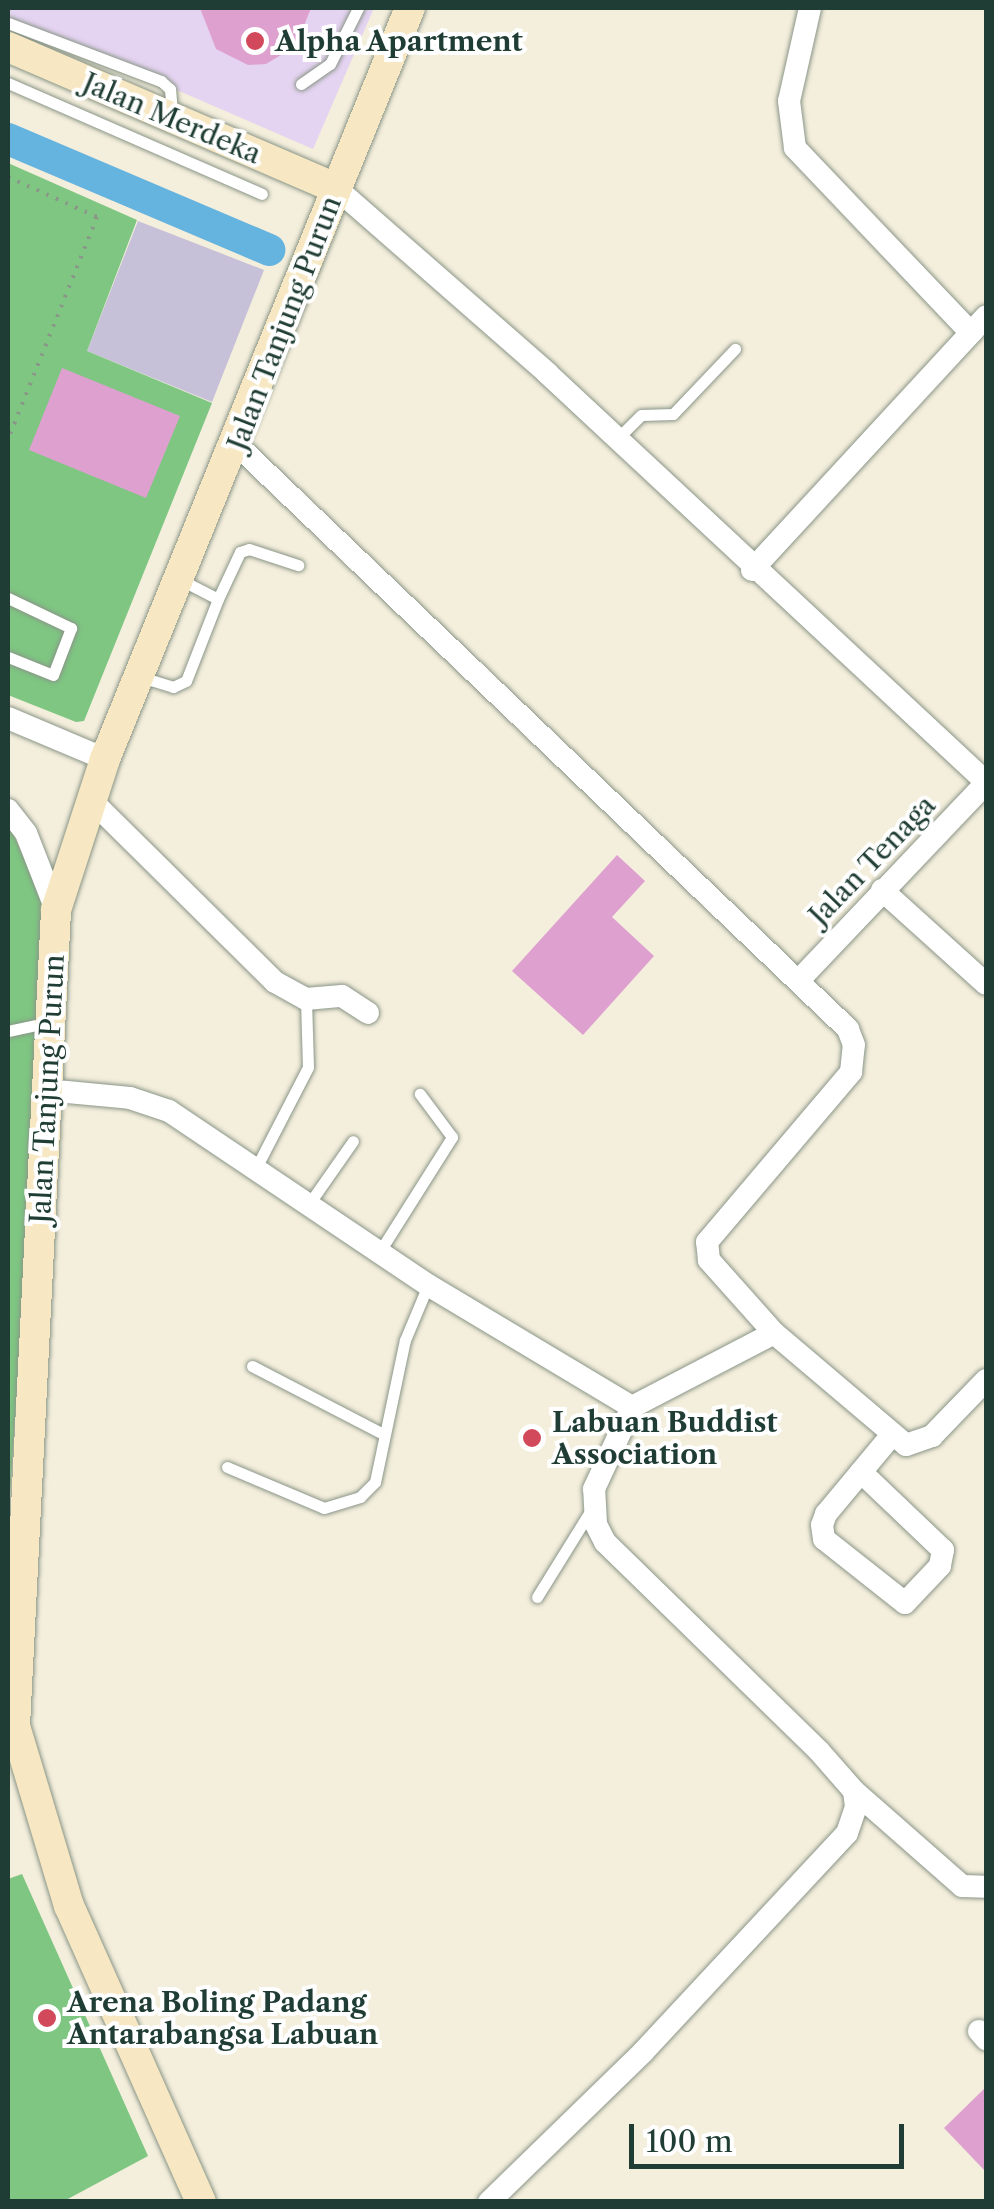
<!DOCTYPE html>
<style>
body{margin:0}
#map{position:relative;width:994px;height:2209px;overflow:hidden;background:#f4eedc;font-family:"Libre Caslon Text",serif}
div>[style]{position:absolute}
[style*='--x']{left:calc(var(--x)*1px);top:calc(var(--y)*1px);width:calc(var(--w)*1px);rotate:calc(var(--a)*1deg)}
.built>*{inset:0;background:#e4d3f1}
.industrial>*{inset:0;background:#c6c0d9}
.green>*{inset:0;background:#7ec682}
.river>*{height:32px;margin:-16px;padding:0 16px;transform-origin:16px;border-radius:16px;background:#65b3df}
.building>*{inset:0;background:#dea1cf}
.path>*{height:4px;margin-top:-2px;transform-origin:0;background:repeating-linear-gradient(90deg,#8a9688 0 2.5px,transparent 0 10.5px)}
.roads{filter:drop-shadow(0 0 2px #8a9688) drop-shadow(0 0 2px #8a9688)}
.lane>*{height:11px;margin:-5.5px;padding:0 5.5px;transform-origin:5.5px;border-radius:5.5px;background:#fff}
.street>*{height:22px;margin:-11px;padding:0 11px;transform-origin:11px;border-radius:11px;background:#fff}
.secondary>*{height:30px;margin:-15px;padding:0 15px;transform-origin:15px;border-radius:15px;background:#f7e8c3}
.dots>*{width:28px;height:28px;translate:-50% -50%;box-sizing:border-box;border:5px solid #fff;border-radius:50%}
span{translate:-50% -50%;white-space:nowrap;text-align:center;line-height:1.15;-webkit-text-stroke:8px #fff;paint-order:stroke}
.poi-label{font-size:28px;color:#1f3d34;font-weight:700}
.left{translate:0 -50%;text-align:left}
.street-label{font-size:28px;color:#1f3d34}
.frame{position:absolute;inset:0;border:10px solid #1f3d34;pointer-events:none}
.scale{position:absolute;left:629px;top:2124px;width:275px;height:45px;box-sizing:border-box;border:5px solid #1f3d34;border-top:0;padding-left:12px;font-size:30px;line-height:35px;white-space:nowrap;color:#1f3d34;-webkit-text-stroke:8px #fff;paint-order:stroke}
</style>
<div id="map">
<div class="built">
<i style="clip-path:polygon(8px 8px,374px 8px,313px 149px,8px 17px)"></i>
</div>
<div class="industrial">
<i style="clip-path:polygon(138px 221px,264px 270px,212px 402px,87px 351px)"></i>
</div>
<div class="green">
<i style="clip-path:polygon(8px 163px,137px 220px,87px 351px,212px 403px,84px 721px,76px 722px,8px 695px)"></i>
<i style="clip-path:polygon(8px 822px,48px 913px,8px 1526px)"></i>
<i style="clip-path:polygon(22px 1874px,148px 2156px,64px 2201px,8px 2201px,8px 1879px)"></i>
</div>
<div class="river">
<i style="--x:8;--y:139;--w:284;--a:23"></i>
</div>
<div class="building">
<i style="clip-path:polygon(200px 8px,311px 8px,296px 46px,266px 64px,248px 65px,216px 49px)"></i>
<i style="clip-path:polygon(62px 368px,180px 416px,146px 498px,29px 450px)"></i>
<i style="clip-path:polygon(617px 855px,645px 881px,612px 917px,654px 956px,583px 1035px,512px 971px)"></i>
<i style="clip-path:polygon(986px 2087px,986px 2172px,944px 2128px)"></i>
</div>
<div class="path">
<i style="--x:8;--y:177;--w:98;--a:24.2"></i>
<i style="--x:97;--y:217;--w:240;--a:111.8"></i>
</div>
<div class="roads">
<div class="lane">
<i style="--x:8;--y:23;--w:164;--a:20.8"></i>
<i style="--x:161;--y:81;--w:12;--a:42"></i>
<i style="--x:170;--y:89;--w:24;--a:85"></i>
<i style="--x:8;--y:83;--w:277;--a:23.6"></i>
<i style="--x:301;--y:84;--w:35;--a:-35"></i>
<i style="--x:330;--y:64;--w:63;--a:-63.4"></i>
<i style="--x:616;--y:440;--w:35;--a:-45"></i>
<i style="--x:641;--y:415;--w:32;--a:-2"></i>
<i style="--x:673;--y:414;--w:90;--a:-46.4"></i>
<i style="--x:8;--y:598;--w:70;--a:25.5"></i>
<i style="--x:71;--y:628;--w:50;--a:111"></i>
<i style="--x:53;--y:675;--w:48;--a:-158.2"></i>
<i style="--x:218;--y:599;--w:52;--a:-64.9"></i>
<i style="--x:240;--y:552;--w:9;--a:-18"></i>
<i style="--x:249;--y:549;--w:52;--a:18.1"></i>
<i style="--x:141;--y:677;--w:34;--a:17"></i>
<i style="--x:173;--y:687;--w:14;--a:-25"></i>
<i style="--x:186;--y:681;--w:88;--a:-68.7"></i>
<i style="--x:218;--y:599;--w:44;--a:-152.9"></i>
<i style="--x:8;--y:1031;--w:40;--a:-12"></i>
<i style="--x:257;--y:1166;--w:111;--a:-62.7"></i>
<i style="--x:308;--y:1067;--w:68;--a:-91.7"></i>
<i style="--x:311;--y:1201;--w:73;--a:-55"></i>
<i style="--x:380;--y:1251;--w:135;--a:-57.7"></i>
<i style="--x:452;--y:1137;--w:54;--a:-126.7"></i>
<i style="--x:252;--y:1366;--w:148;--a:27.4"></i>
<i style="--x:227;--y:1467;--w:105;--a:22.9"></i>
<i style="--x:324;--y:1508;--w:38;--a:-17"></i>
<i style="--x:360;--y:1497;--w:21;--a:-45"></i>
<i style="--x:375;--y:1482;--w:145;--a:-78.1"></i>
<i style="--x:405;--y:1340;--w:60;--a:-67.3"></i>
<i style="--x:537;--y:1597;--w:102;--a:-58.2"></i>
</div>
<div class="street">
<i style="--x:810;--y:8;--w:95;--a:102.7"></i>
<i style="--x:789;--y:101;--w:47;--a:82.7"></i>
<i style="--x:795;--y:148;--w:255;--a:46.4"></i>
<i style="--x:336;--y:188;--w:281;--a:41.2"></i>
<i style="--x:547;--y:373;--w:600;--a:42.97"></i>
<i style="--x:752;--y:570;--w:345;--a:-47.3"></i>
<i style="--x:8;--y:718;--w:105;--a:22.9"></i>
<i style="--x:92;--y:801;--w:257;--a:44.7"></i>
<i style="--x:275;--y:982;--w:35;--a:29"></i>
<i style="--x:306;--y:999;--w:36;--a:-5"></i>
<i style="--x:342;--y:996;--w:31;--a:33"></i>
<i style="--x:8;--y:810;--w:29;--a:52"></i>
<i style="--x:26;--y:833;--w:83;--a:68.7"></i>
<i style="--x:882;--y:890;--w:140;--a:42.1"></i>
<i style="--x:801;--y:978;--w:269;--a:-46.5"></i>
<i style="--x:46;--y:1090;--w:84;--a:5.4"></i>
<i style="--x:130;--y:1098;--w:41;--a:18.4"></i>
<i style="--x:169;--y:1111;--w:312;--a:33.9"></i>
<i style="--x:428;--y:1285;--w:238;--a:30.9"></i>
<i style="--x:632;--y:1407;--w:160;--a:-27.5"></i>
<i style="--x:774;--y:1333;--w:98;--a:-131.7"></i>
<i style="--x:709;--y:1260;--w:18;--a:-96"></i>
<i style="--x:707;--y:1242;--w:223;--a:-49.7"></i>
<i style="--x:851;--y:1072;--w:27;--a:-84"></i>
<i style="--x:854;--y:1045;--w:17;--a:-111"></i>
<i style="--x:848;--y:1029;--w:845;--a:-136.29"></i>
<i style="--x:774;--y:1333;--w:173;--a:40.3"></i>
<i style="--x:906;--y:1445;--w:28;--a:-19"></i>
<i style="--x:932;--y:1436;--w:78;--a:-46"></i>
<i style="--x:861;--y:1472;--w:113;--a:43.6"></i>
<i style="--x:943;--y:1550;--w:16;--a:101"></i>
<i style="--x:940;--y:1566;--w:51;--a:133.4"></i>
<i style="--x:905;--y:1603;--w:103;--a:-141.7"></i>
<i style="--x:824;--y:1539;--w:14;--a:-98"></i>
<i style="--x:822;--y:1525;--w:12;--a:-70"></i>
<i style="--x:826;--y:1514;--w:102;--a:-50.2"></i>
<i style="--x:854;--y:1791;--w:144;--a:41.3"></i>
<i style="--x:962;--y:1886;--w:24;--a:2"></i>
<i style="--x:979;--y:2031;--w:11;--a:49"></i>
<i style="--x:489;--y:2202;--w:215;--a:-44.2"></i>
<i style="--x:643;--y:2052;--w:299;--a:-47"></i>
<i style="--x:847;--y:1833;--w:28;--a:-71"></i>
<i style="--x:856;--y:1807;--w:16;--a:-97"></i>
<i style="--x:854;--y:1791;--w:53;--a:-131.2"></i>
<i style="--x:819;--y:1751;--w:299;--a:-135.7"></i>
<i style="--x:605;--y:1542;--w:20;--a:-117"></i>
<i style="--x:596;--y:1524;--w:35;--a:-93"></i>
<i style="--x:594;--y:1489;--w:90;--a:-65.1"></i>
</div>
<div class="secondary">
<i style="--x:8;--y:47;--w:357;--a:23.3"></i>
<i style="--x:201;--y:2202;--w:324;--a:-114"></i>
<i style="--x:69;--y:1906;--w:188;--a:-106.7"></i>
<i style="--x:15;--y:1726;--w:817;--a:-87.12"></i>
<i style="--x:56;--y:910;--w:159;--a:-72"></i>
<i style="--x:105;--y:759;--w:811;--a:-67.9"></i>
</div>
</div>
<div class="dots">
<i style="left:255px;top:41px;background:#d1495b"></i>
<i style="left:532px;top:1438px;background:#d1495b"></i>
<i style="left:47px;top:2018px;background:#d1495b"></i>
</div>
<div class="poi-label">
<span class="left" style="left:275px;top:41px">Alpha Apartment</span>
<span class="left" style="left:552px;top:1438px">Labuan Buddist<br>Association</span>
<span class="left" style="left:67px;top:2018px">Arena Boling Padang<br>Antarabangsa Labuan</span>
</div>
<div class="street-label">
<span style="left:172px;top:118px;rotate:23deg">Jalan Merdeka</span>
<span style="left:284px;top:323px;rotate:-69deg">Jalan Tanjung Purun</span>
<span style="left:872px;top:860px;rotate:-46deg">Jalan Tenaga</span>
<span style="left:47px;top:1089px;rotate:-87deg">Jalan Tanjung Purun</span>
</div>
<div class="frame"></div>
<div class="scale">100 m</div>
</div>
